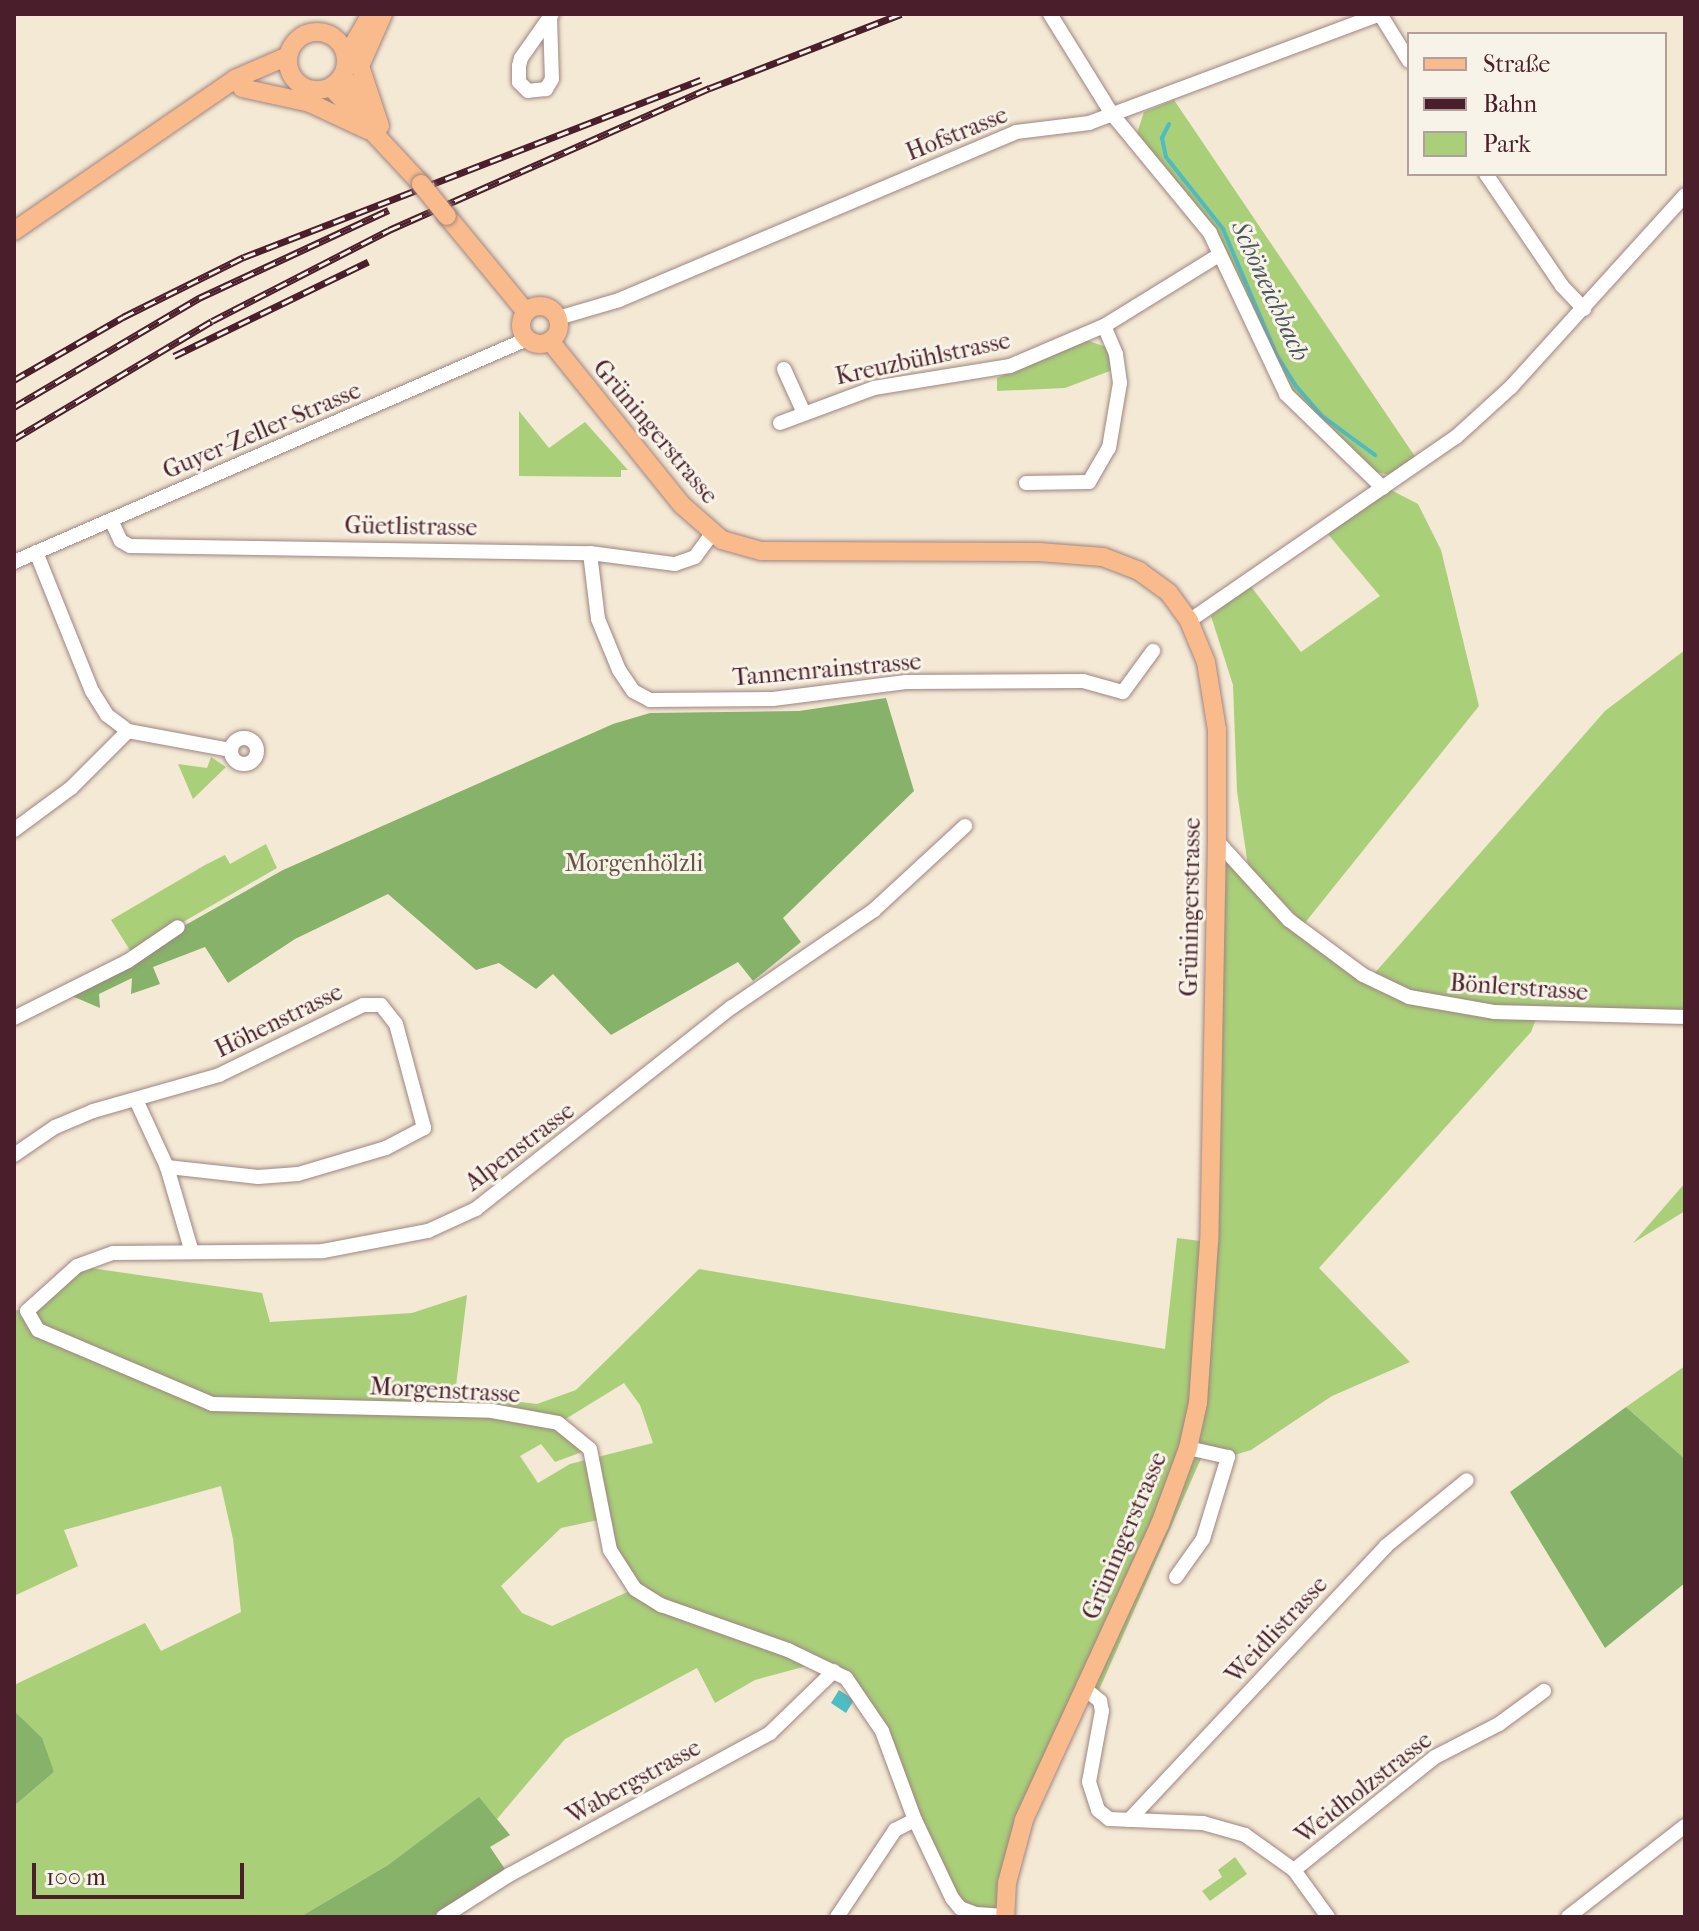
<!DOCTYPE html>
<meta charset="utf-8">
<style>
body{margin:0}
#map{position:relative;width:1699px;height:1931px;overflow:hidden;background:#f4e9d4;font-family:"IM FELL French Canon",serif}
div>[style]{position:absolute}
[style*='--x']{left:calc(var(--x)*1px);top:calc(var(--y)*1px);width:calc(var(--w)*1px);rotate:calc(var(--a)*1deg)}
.green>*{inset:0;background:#a9cf79}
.forest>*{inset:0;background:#86b269}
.water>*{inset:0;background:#4dbcc3}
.stream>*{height:4px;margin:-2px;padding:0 2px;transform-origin:2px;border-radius:2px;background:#4dbcc3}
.roads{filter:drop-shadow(0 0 2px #9f8480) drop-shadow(0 0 2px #9f8480)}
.minor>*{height:14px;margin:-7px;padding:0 7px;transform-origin:7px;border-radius:7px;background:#fff}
.minor>.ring{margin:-7px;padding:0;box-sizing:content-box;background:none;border:14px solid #fff;border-radius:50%}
.major>*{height:18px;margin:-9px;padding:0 9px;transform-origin:9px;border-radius:9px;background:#fabb8c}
.major>.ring{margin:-9px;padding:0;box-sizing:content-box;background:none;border:18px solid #fabb8c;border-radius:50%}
.rail>*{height:7px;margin-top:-3.5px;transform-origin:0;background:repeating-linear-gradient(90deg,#f7f3e8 0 12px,#4a1f2b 0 24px);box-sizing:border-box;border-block:2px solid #4a1f2b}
.bridges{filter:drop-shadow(0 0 2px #9f8480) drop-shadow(0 0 2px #9f8480)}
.major-bridge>*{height:18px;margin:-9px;padding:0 9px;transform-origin:9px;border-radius:9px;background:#fabb8c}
span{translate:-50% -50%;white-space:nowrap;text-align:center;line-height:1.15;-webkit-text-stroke:6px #f7f3e8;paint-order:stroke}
.street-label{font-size:24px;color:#4a1f2b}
.park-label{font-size:24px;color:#665442}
.water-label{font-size:26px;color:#4b5660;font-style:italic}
.frame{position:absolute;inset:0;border:16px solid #4a1f2b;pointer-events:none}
.legend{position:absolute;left:1407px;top:32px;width:260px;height:144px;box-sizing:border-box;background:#f7f3e8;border:2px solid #b29e9c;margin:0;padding:10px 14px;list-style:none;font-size:24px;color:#4a1f2b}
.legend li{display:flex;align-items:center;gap:16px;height:40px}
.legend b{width:40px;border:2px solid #b29e9c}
.scale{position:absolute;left:32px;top:1863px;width:212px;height:36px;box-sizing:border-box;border:4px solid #4a1f2b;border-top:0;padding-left:10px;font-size:24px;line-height:28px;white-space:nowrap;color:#4a1f2b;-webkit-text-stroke:6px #f7f3e8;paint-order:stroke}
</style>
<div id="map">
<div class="green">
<i style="clip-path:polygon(1174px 100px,1416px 458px,1390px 475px,1375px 472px,1297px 402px,1220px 243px,1137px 133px,1144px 112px)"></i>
<i style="clip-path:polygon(1086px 340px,1106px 347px,1115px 369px,1065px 388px,997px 391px,997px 378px)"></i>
<i style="clip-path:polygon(519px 411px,549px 448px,585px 422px,628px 470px,621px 470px,621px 477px,519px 476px)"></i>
<i style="clip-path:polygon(1391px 490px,1418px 504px,1441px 550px,1479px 706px,1304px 924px,1248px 866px,1237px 791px,1233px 685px,1211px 616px,1249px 584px,1301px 652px,1380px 596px,1327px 533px)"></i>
<i style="clip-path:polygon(evenodd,1685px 650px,1685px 1017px,1538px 1014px,1531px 1032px,1319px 1268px,1410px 1362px,1332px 1396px,1251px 1450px,1228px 1457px,1203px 1454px,1096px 1697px,1085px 1688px,1024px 1820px,1005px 1916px,960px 1908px,858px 1688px,818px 1663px,755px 1680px,715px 1703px,697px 1668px,565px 1739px,497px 1819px,479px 1798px,388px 1865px,300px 1917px,14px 1917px,14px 1806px,54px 1772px,14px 1711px,14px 1685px,145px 1623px,161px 1651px,241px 1612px,233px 1539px,221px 1486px,64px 1530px,78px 1566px,14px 1596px,14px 1310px,27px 1311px,77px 1266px,262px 1293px,270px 1322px,412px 1313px,467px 1295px,455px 1394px,537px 1404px,576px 1390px,699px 1269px,1165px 1349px,1177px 1238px,1208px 1242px,1217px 841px,1266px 898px,1373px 975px,1605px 711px,1685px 650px,624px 1383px,640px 1405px,653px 1443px,570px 1464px,538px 1483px,520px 1456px,541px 1444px,555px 1462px,590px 1449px,559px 1423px,624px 1383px,1685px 650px,603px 1519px,634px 1589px,552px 1626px,522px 1613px,501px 1586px,561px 1528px,603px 1519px)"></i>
<i style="clip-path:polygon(211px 757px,226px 767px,193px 799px,178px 764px,207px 768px)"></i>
<i style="clip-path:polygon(266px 844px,277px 868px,131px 952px,111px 920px,205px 865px,225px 855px,230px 864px)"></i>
<i style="clip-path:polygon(1685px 1183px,1685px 1211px,1633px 1243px)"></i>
<i style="clip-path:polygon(1685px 1366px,1685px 1459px,1626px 1407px)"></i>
<i style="clip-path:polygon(1235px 1857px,1247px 1874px,1210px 1901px,1202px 1891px,1222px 1877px,1218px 1870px)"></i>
</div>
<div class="forest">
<i style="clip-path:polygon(886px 698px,914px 791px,783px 918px,801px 942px,753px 981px,738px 962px,611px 1035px,553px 974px,536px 989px,499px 963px,476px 970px,388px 894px,295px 939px,228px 983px,205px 947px,153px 967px,160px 984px,131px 994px,132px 978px,99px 994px,100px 1008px,65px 993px,283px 870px,613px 724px,650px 713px,799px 711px)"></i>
<i style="clip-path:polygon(1626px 1407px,1685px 1459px,1685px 1583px,1605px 1648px,1510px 1492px)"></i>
<i style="clip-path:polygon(14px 1711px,42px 1738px,54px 1772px,14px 1806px)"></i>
<i style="clip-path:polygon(479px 1797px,510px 1835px,490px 1847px,509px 1875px,443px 1917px,300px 1917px,388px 1865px)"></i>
</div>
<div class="water">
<i style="clip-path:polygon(839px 1690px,854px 1700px,846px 1713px,831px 1703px)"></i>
</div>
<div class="stream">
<i style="--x:1169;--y:124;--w:16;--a:117"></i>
<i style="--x:1162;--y:138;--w:19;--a:78"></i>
<i style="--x:1166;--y:157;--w:92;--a:51.6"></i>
<i style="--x:1223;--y:229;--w:136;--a:67"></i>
<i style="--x:1276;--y:354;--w:38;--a:58"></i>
<i style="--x:1296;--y:386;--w:40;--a:49"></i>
<i style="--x:1322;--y:416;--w:66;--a:36.3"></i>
</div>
<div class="roads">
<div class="minor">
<i style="--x:1050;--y:14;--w:118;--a:58.2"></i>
<i style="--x:1112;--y:114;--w:154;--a:50.5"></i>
<i style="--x:1210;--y:233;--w:178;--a:64.7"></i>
<i style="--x:1286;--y:394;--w:135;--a:44.1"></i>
<i style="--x:1380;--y:14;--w:55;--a:58.3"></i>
<i style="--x:550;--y:17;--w:62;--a:88.2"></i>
<i style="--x:552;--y:79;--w:12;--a:121"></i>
<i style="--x:546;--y:89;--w:18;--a:174"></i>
<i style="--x:528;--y:91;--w:13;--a:-135"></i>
<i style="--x:519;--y:82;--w:16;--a:-90"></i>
<i style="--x:519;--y:66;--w:8;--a:-76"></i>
<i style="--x:521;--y:58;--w:54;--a:-54.8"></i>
<i style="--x:1486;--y:174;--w:135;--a:55.8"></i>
<i style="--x:1562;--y:286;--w:32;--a:46"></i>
<i style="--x:558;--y:318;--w:64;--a:-16.4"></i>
<i style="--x:619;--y:300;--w:431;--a:-22.9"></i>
<i style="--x:1016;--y:132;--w:74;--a:-7"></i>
<i style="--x:1089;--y:123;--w:312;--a:-20.5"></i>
<i style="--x:784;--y:369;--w:46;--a:65.7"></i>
<i style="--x:780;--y:423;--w:100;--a:-20.4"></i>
<i style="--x:874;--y:388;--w:138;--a:-9.2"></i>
<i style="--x:1010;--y:366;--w:102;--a:-23.1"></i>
<i style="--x:1104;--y:326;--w:135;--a:-31.7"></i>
<i style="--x:1026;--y:483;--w:63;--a:-0.9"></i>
<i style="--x:1089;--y:482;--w:39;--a:-60"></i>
<i style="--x:1109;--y:448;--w:66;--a:-80.4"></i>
<i style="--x:1120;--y:383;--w:29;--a:-98"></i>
<i style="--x:1116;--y:354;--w:30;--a:-113"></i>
<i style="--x:111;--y:520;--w:23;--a:65"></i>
<i style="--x:121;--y:541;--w:10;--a:29"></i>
<i style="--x:130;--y:546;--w:460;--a:0.9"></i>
<i style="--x:590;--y:553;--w:86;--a:7.4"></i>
<i style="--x:675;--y:564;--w:21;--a:-19"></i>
<i style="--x:695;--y:557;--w:29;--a:-54"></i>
<i style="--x:36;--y:552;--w:150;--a:68.1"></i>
<i style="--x:92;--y:691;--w:28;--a:58"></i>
<i style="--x:107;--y:715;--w:26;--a:37"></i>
<i style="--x:128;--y:731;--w:105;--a:10.5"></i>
<i style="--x:590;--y:553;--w:66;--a:83.1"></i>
<i style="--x:598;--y:619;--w:55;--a:67.6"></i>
<i style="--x:619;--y:670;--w:25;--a:56"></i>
<i style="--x:633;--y:691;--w:19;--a:28"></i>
<i style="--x:650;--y:700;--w:123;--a:-0.5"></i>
<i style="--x:773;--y:699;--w:134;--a:-7.3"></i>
<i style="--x:906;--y:682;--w:177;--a:-0.3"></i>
<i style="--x:1083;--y:681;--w:41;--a:15.4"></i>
<i style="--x:1123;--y:692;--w:51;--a:-53.8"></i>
<i style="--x:14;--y:562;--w:559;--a:-23.49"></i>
<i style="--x:1189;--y:621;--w:324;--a:-34.6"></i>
<i style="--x:1456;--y:437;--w:74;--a:-42.3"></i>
<i style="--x:1511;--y:387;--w:259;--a:-47.8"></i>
<i class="ring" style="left:231px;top:738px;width:12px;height:12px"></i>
<i style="--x:14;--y:830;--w:71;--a:-36.4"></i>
<i style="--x:71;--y:788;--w:81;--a:-45"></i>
<i style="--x:1217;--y:841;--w:107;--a:47.7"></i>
<i style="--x:1289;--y:920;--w:92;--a:36.6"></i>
<i style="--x:1363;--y:975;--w:51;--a:25.6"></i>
<i style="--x:1409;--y:997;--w:86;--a:10"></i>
<i style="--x:1494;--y:1012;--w:191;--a:1.5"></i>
<i style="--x:14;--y:1018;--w:127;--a:-26.6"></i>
<i style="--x:128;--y:961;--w:60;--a:-34.2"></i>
<i style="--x:137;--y:1102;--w:72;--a:65.2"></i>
<i style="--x:167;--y:1167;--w:85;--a:73.7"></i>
<i style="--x:14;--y:1155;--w:50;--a:-34.3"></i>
<i style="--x:55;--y:1127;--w:41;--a:-22.8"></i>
<i style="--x:93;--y:1111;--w:131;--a:-15.9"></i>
<i style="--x:219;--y:1075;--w:160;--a:-25.9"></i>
<i style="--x:363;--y:1005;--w:18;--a:0"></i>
<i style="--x:381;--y:1005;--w:24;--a:52"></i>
<i style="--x:396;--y:1024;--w:108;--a:74.9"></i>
<i style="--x:424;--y:1128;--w:43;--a:152.2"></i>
<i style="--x:386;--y:1148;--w:92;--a:163.5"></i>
<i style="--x:298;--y:1174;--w:40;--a:175.7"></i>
<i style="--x:258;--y:1177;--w:92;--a:-173.7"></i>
<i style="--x:27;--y:1311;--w:22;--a:60"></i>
<i style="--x:38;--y:1330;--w:189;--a:23"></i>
<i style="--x:212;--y:1404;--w:280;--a:1.4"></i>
<i style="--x:492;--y:1411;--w:67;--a:10.3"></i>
<i style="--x:558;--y:1423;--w:41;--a:39.1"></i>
<i style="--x:590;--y:1449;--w:103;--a:78.8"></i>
<i style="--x:610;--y:1550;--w:46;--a:57.3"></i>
<i style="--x:635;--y:1589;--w:31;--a:32"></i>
<i style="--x:661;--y:1605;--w:135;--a:19.5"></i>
<i style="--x:788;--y:1650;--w:64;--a:25.8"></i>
<i style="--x:846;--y:1678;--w:64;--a:55.8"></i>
<i style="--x:882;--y:1731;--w:95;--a:69.7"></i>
<i style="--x:915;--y:1820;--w:86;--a:64.6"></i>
<i style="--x:952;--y:1898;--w:13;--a:51"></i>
<i style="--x:960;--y:1908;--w:17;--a:21"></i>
<i style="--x:976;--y:1914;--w:29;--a:4"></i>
<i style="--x:27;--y:1311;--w:67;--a:-42"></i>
<i style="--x:77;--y:1266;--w:38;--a:-20"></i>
<i style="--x:113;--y:1253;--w:210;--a:-0.5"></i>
<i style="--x:323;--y:1251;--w:107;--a:-10.8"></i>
<i style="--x:428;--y:1231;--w:53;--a:-24.6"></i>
<i style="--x:476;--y:1209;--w:326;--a:-38.3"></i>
<i style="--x:732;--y:1007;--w:172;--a:-34.3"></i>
<i style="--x:874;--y:910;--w:124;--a:-42.7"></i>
<i style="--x:1176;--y:1577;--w:47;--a:-54.6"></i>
<i style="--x:1203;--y:1539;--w:86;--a:-73"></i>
<i style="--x:1228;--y:1457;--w:41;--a:-167.3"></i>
<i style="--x:1084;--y:1688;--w:21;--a:39"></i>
<i style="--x:1100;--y:1701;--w:10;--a:79"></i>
<i style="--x:1102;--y:1711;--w:72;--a:100.4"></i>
<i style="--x:1089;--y:1782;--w:29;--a:72"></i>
<i style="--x:1098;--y:1810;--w:14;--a:39"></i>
<i style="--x:1109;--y:1819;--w:94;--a:2.4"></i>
<i style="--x:1203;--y:1823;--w:44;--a:15.9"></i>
<i style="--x:1245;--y:1835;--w:60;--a:35.5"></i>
<i style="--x:1294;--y:1870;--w:58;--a:54.1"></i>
<i style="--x:1129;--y:1820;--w:376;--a:-46.8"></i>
<i style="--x:1386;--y:1546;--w:104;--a:-39.2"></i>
<i style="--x:1294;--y:1870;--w:181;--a:-38.7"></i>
<i style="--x:1435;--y:1757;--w:72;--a:-27.3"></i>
<i style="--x:1499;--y:1724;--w:56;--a:-36.3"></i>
<i style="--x:443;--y:1917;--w:78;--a:-32.5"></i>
<i style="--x:509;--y:1875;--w:297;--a:-28.5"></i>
<i style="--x:770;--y:1733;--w:89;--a:-44.1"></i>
<i style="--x:837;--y:1917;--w:105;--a:-56.3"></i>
<i style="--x:895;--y:1830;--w:22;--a:-27"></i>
<i style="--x:1568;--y:1917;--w:148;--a:-37.9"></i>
</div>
<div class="major">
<i class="ring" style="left:288px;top:32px;width:40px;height:40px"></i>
<i style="--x:346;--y:57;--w:50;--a:-59.8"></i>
<i style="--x:343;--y:76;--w:46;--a:53.9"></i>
<i style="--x:331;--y:87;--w:132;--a:47.1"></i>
<i style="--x:242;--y:88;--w:70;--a:12.4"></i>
<i style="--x:310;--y:103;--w:64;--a:25"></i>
<i style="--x:380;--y:126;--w:63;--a:-108.4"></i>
<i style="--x:360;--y:66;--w:57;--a:-66.1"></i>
<i style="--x:447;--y:216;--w:124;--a:50.5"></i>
<i style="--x:14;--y:231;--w:268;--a:-34.5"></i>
<i style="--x:235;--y:79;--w:58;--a:-23.5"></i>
<i class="ring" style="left:521px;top:306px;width:20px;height:20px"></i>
<i style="--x:550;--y:341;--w:211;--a:51.2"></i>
<i style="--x:682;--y:505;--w:53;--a:41.2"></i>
<i style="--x:722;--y:540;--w:41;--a:15.8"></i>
<i style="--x:761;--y:551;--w:278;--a:0.2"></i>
<i style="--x:1039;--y:552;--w:64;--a:4.5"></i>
<i style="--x:1103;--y:557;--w:39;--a:21"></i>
<i style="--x:1139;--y:571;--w:37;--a:36"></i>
<i style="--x:1169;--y:593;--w:34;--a:54"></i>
<i style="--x:1189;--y:621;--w:44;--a:67.5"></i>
<i style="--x:1206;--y:662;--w:69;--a:80.8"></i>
<i style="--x:1217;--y:730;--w:111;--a:90"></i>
<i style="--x:1217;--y:841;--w:401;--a:91.1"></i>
<i style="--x:1209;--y:1242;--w:161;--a:93.9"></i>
<i style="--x:1198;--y:1403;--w:46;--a:102.5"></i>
<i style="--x:1188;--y:1448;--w:81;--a:110.2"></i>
<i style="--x:1160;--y:1524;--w:326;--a:114.7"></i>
<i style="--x:1024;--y:1820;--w:65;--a:105.1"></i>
<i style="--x:1007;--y:1883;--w:34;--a:93"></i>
</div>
</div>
<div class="rail">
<i style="--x:174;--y:356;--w:216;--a:-25.9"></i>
<i style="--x:14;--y:380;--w:126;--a:-30"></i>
<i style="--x:123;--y:317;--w:135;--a:-26.4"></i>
<i style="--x:244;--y:257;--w:490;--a:-21.2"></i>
<i style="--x:14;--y:407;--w:215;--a:-30.5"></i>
<i style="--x:199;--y:298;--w:209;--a:-24.9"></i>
<i style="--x:14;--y:439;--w:230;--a:-30.8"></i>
<i style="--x:212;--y:321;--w:199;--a:-27.2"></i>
<i style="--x:389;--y:230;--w:351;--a:-23.9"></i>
<i style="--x:710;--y:88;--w:205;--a:-21.2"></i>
</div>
<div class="bridges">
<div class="major-bridge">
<i style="--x:421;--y:184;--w:41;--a:50.9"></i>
</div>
</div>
<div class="street-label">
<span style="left:957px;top:134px;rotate:-22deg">Hofstrasse</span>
<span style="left:923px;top:359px;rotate:-12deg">Kreuzbühlstrasse</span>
<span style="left:262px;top:431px;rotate:-23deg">Guyer-Zeller-Strasse</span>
<span style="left:655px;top:432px;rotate:50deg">Grüningerstrasse</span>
<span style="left:411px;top:527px;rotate:1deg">Güetlistrasse</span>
<span style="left:827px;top:670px;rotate:-5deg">Tannenrainstrasse</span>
<span style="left:1191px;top:907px;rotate:-89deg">Grüningerstrasse</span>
<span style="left:1519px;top:988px;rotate:4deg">Bönlerstrasse</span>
<span style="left:279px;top:1021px;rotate:-26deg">Höhenstrasse</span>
<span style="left:520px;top:1147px;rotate:-37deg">Alpenstrasse</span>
<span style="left:445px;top:1391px;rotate:3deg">Morgenstrasse</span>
<span style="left:1125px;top:1536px;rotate:-67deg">Grüningerstrasse</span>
<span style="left:1277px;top:1630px;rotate:-47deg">Weidlistrasse</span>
<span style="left:634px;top:1782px;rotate:-29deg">Wabergstrasse</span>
<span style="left:1364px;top:1788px;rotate:-38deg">Weidholzstrasse</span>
</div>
<div class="park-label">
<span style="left:634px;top:864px">Morgenhölzli</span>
</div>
<div class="water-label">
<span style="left:1270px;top:291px;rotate:65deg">Schöneichbach</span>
</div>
<div class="frame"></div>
<ul class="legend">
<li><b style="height:10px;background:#fabb8c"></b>Straße</li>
<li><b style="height:10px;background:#4a1f2b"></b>Bahn</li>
<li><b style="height:22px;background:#a9cf79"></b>Park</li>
</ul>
<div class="scale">100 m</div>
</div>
